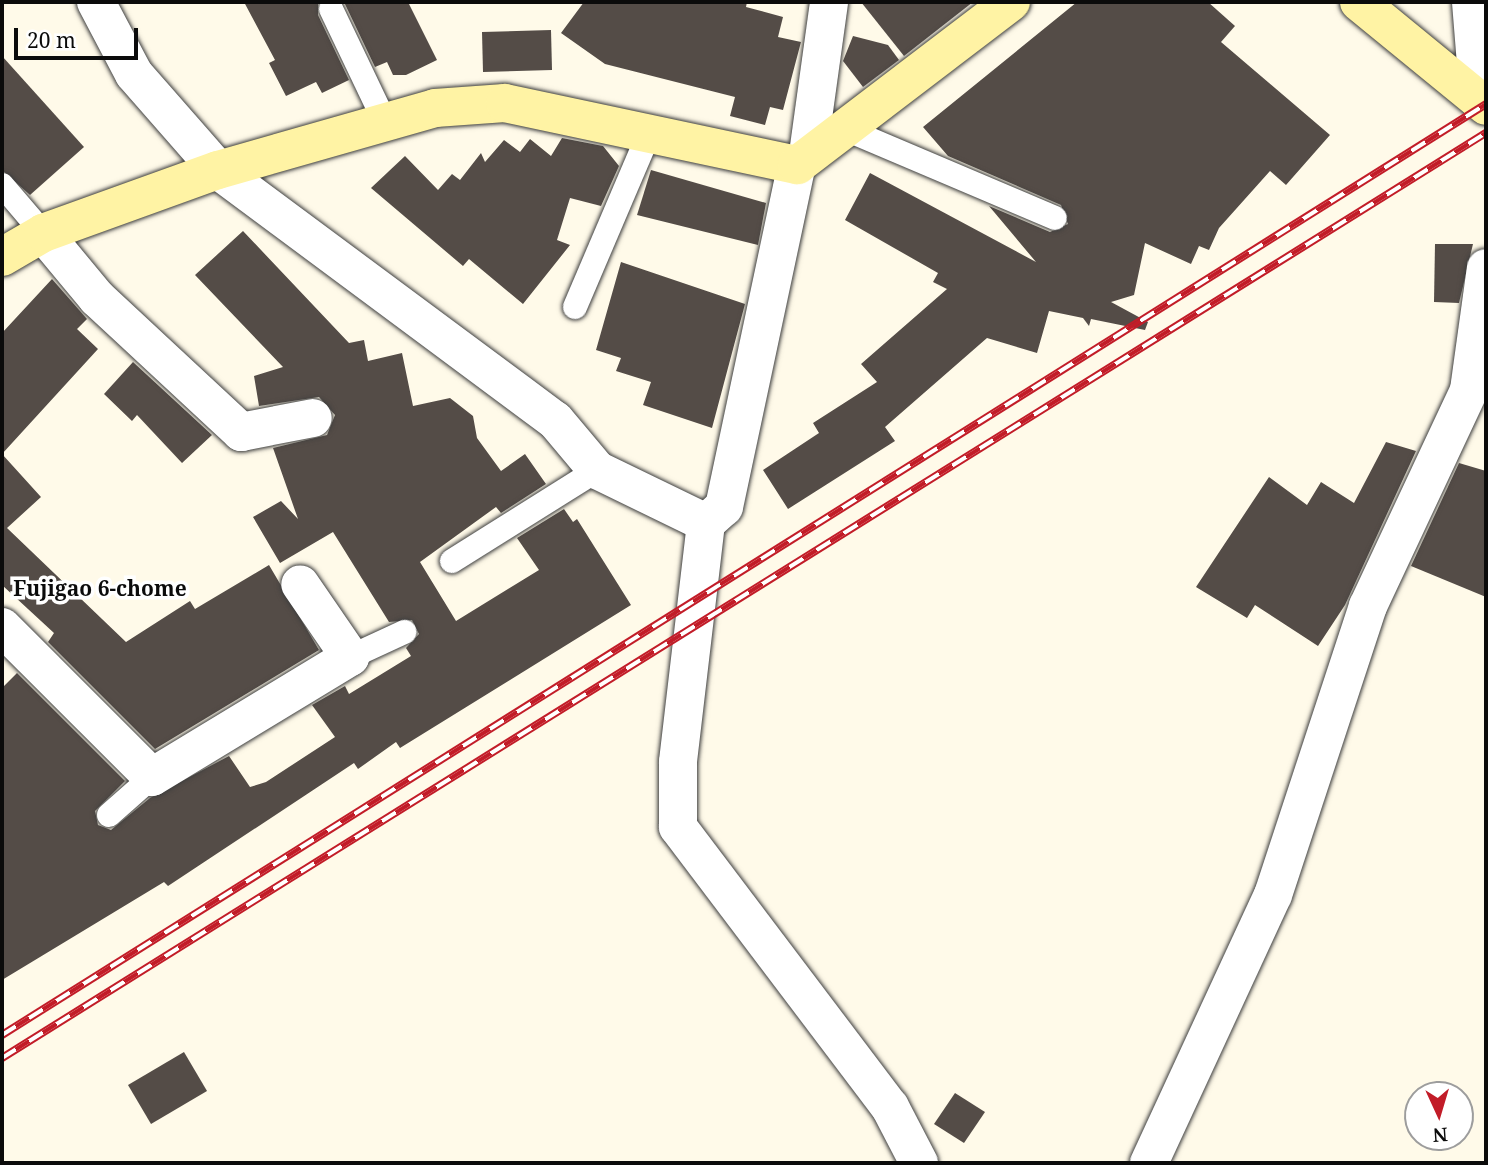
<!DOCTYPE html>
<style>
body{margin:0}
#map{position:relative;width:1488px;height:1165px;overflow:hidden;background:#fffae9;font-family:"Noto Serif",serif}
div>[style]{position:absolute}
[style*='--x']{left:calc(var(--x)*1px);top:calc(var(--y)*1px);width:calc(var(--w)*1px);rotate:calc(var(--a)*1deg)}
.building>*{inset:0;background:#544c47}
.roads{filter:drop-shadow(0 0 2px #3e3e3e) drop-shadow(0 0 2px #3e3e3e)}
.lane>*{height:24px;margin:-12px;padding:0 12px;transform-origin:12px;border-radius:12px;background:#fff}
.street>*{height:38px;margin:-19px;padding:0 19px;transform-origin:19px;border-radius:19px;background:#fff}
.secondary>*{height:38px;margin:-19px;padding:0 19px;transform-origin:19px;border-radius:19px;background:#fff3a4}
.rail>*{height:8px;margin-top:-4px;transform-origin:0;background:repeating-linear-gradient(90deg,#fff 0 16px,#c21c28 0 32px);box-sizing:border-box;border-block:2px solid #c21c28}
span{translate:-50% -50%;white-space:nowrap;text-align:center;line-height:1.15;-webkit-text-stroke:7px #fff;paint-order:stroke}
.neighbourhood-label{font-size:21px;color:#0b0b0b;font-weight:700}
.frame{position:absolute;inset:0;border:4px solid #0b0b0b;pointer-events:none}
.north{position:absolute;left:1404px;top:1081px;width:70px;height:70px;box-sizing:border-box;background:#fff;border:2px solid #9d9d9d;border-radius:50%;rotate:176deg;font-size:19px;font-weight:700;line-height:28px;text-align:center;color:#0b0b0b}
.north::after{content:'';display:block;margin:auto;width:24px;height:32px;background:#c21c28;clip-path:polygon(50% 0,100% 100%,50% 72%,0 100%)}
.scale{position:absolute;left:14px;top:28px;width:124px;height:32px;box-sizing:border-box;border:4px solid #0b0b0b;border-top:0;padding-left:9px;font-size:21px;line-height:24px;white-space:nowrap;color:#0b0b0b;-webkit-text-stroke:5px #fff;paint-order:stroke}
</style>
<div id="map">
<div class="building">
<i style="clip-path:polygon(244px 2px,318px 2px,318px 15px,349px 80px,322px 93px,316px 82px,286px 96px,269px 63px,275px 60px)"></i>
<i style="clip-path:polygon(344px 2px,408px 2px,437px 60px,406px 75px,393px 75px,387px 62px,375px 67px)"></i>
<i style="clip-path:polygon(584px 2px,747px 2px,746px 7px,783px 17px,778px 37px,801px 42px,783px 110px,770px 107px,765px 125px,730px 116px,735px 97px,605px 64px,561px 33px)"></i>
<i style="clip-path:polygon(861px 2px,973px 2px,904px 56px)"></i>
<i style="clip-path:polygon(1077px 2px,1208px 2px,1235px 26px,1221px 42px,1330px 135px,1286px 185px,1270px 171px,1219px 228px,1209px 250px,1199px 246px,1191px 264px,1145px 243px,1134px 295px,1111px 302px,1148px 322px,1145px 330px,1091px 319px,1089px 326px,1083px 318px,1049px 311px,1037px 353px,987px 338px,885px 427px,895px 441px,788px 509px,763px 470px,819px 433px,813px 423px,877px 382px,861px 364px,947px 289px,933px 282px,938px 273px,845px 220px,870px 173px,1036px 262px,989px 206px,1050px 232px,1068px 224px,1061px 205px,948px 156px,923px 127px)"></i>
<i style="clip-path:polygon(551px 30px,552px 70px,483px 72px,482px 32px)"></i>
<i style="clip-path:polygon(853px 36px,888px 45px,899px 60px,863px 87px,843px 61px)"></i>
<i style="clip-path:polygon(2px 56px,84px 147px,30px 195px,2px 170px)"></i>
<i style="clip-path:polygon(562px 138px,603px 146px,619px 166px,601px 206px,570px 198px,557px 240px,570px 245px,523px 304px,469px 259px,463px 266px,371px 188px,405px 156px,438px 190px,452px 174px,460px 180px,481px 153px,485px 162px,504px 140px,520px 152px,530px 139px,551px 156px)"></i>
<i style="clip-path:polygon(651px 170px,766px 203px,758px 245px,637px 215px)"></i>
<i style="clip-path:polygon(243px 231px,349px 343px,364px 340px,368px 361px,402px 353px,413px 406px,450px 398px,473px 416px,477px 438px,501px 471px,525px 454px,546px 484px,501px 513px,496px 507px,420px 562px,456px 621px,539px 570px,517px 538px,564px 509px,573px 522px,577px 519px,631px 605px,400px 748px,396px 742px,358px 769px,354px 763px,168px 886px,164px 882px,2px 980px,2px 688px,17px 673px,125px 781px,95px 811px,98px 825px,111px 830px,150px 798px,229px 756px,250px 787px,266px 782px,335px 737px,312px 705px,345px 686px,349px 694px,411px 656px,406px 648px,419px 634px,412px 620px,389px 622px,333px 532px,280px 563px,253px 517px,281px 501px,298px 519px,273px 448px,327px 435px,335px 415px,319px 397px,259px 406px,254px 376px,283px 367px,195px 275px)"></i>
<i style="clip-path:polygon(1435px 244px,1473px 244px,1459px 303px,1434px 302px)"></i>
<i style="clip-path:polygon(621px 262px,745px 304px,712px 428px,643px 405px,651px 382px,616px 371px,621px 358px,596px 350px)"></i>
<i style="clip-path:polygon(52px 279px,87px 319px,77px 329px,98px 349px,2px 454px,2px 333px)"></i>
<i style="clip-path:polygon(133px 362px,212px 435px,182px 463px,137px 415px,132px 421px,104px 394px)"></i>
<i style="clip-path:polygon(1386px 442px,1416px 451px,1345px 605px,1318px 646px,1255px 605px,1247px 618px,1196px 587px,1269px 477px,1307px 505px,1321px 482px,1354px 503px)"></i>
<i style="clip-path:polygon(2px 454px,41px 497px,7px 528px,126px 642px,190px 601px,195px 609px,269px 565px,319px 650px,155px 749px,48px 642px,54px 633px,2px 585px)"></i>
<i style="clip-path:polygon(1459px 463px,1486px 471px,1486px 597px,1411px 566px)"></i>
<i style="clip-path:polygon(184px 1052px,207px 1091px,151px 1124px,128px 1085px)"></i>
<i style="clip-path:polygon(955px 1093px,985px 1112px,964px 1143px,934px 1124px)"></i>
</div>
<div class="roads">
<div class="lane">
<i style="--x:331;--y:9;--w:125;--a:64.5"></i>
<i style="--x:843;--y:128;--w:230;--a:23"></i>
<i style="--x:2;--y:185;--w:63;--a:49.5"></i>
<i style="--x:575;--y:307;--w:191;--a:-66.9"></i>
<i style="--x:452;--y:561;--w:171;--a:-32.1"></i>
<i style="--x:350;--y:657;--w:60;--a:-24.8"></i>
<i style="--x:109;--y:815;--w:57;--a:-41.5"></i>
</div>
<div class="street">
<i style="--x:96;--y:2;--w:81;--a:62.2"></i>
<i style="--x:134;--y:74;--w:128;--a:48.8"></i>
<i style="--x:218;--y:170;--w:420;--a:36.6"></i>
<i style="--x:555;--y:420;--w:65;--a:50"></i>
<i style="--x:597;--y:470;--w:121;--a:25.9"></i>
<i style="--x:706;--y:523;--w:24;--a:-42"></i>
<i style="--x:724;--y:507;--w:350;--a:-78"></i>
<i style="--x:1471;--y:2;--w:99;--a:85.4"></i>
<i style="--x:808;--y:154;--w:153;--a:-82.1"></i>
<i style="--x:43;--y:233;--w:85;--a:50.3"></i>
<i style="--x:97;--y:298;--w:197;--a:42.9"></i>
<i style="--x:241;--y:432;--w:73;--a:-11"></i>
<i style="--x:706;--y:523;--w:241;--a:96.7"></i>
<i style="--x:678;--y:762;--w:65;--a:90"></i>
<i style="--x:678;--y:827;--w:351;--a:52.9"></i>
<i style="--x:890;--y:1107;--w:63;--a:62.6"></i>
<i style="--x:2;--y:627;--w:212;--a:45"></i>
<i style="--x:152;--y:777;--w:232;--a:-31.2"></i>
<i style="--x:350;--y:657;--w:88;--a:-124.4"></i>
<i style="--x:1149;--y:1163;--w:295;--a:-65.2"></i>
<i style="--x:1273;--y:895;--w:304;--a:-71.8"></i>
<i style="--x:1368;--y:606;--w:238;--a:-64.9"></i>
<i style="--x:1469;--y:390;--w:123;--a:-82.1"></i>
</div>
<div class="secondary">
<i style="--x:1359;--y:2;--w:164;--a:39.3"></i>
<i style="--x:2;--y:257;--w:48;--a:-30.3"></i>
<i style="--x:43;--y:233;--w:186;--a:-19.8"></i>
<i style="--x:218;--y:170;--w:226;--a:-15.9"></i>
<i style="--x:435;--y:108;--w:70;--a:-4.1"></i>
<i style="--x:505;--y:103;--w:299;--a:12"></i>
<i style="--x:797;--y:165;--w:269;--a:-37.3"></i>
</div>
</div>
<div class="rail">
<i style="--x:2;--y:1035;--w:1752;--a:-32.1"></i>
<i style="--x:2;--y:1058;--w:1749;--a:-31.94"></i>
</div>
<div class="neighbourhood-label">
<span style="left:100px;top:588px">Fujigao 6-chome</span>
</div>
<div class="frame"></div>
<div class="north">N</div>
<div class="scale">20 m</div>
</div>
